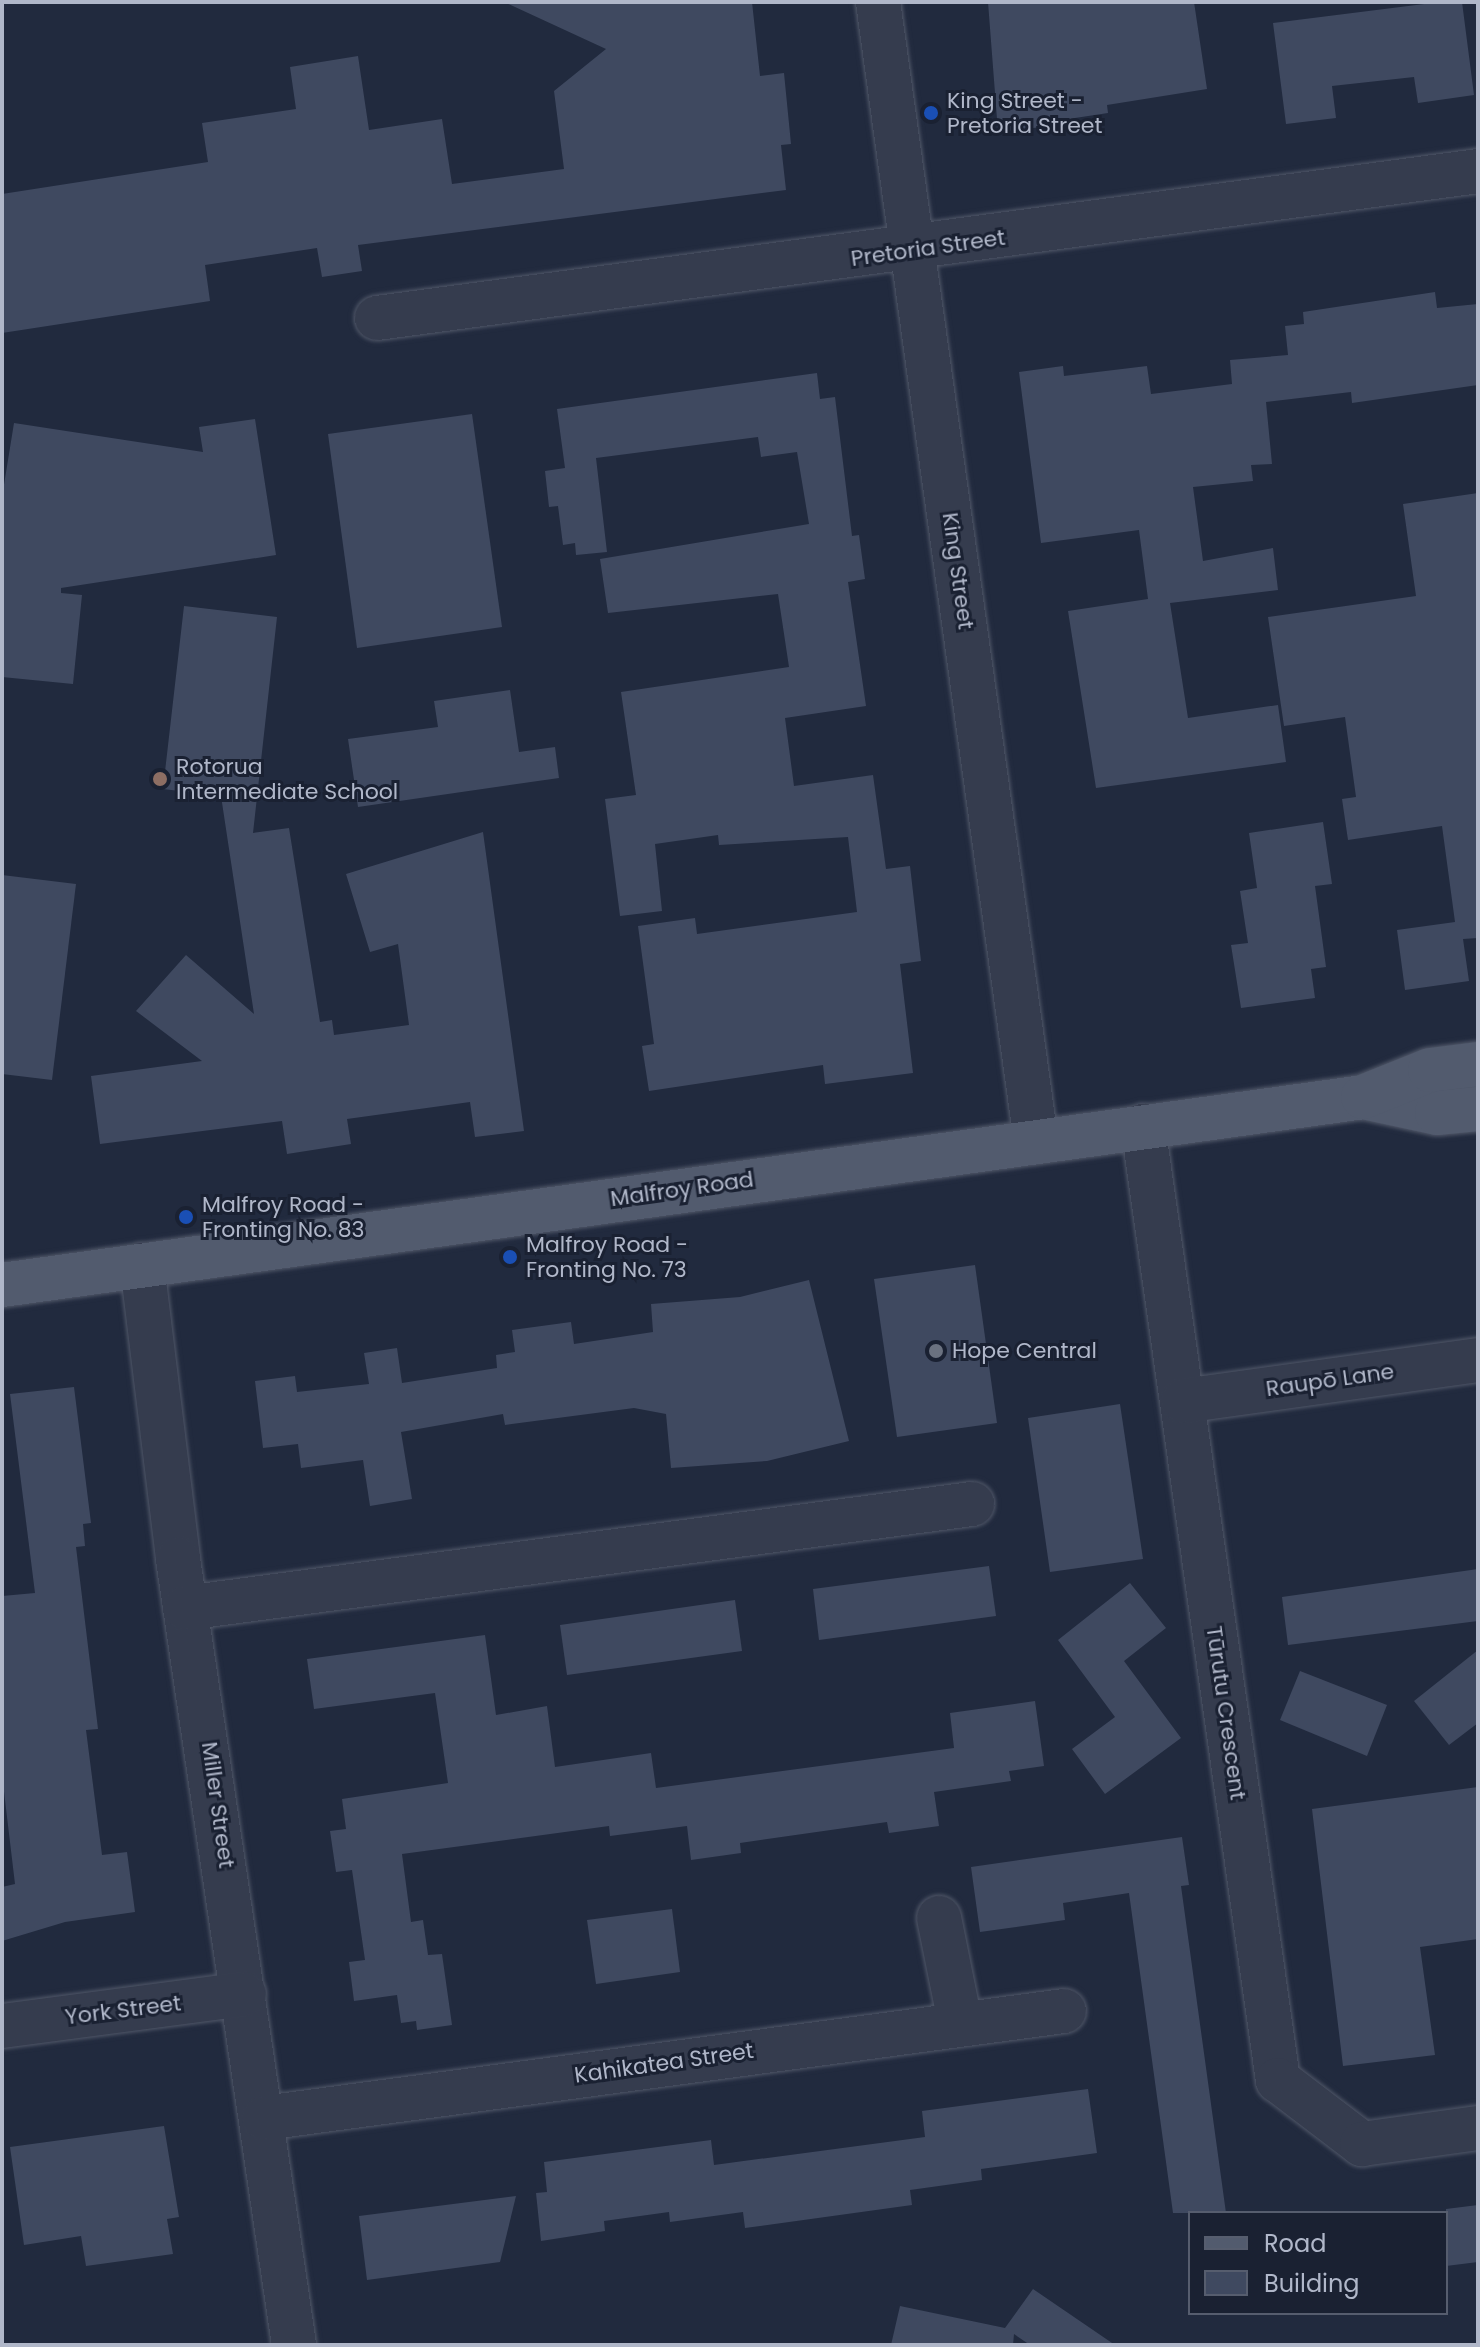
<!DOCTYPE html>
<meta charset="utf-8">
<style>
body{margin:0}
#map{position:relative;width:1480px;height:2347px;overflow:hidden;background:#212a3e;font-family:Poppins,sans-serif}
div>[style]{position:absolute}
[style*='--x']{left:calc(var(--x)*1px);top:calc(var(--y)*1px);width:calc(var(--w)*1px);rotate:calc(var(--a)*1deg)}
.building>*{inset:0;background:#3f4960}
.roads{filter:drop-shadow(0 0 2px #505768) drop-shadow(0 0 2px #505768)}
.minor>*{height:44px;margin:-22px;padding:0 22px;transform-origin:22px;border-radius:22px;background:#353c4e}
.major>*{height:44px;margin:-22px;padding:0 22px;transform-origin:22px;border-radius:22px;background:#525b6e}
.dots>*{width:22px;height:22px;translate:-50% -50%;box-sizing:border-box;border:4px solid #1a2132;border-radius:50%}
span{translate:-50% -50%;white-space:nowrap;text-align:center;line-height:1.15;-webkit-text-stroke:6px #1a2132;paint-order:stroke}
.poi-label{font-size:22px;color:#b0b7c9}
.left{translate:0 -50%;text-align:left}
.street-label{font-size:22px;color:#b0b7c9}
.frame{position:absolute;inset:0;border:4px solid #b0b7c9;pointer-events:none}
.legend{position:absolute;left:1188px;top:2211px;width:260px;height:104px;box-sizing:border-box;background:#1a2132;border:2px solid #565d6e;margin:0;padding:10px 14px;list-style:none;font-size:24px;color:#b0b7c9}
.legend li{display:flex;align-items:center;gap:16px;height:40px}
.legend b{width:40px;border:2px solid #565d6e}
</style>
<div id="map">
<div class="building">
<i style="clip-path:polygon(504px 2px,752px 2px,760px 76px,784px 73px,791px 144px,781px 145px,786px 190px,358px 245px,362px 271px,322px 277px,317px 248px,205px 265px,210px 301px,2px 333px,2px 194px,208px 162px,202px 123px,296px 109px,290px 67px,358px 56px,369px 130px,442px 119px,452px 184px,564px 169px,554px 91px,606px 49px)"></i>
<i style="clip-path:polygon(988px 2px,1194px 2px,1207px 89px,1107px 105px,1108px 113px,1075px 118px,1075px 123px,998px 132px)"></i>
<i style="clip-path:polygon(1440px 2px,1462px 2px,1474px 95px,1418px 103px,1414px 77px,1332px 86px,1336px 118px,1286px 124px,1273px 23px)"></i>
<i style="clip-path:polygon(1435px 292px,1437px 308px,1478px 304px,1478px 385px,1352px 403px,1351px 392px,1266px 402px,1272px 464px,1251px 465px,1253px 481px,1193px 487px,1203px 561px,1273px 548px,1278px 590px,1170px 603px,1188px 718px,1278px 705px,1286px 762px,1096px 788px,1068px 611px,1148px 599px,1139px 530px,1041px 543px,1019px 372px,1063px 366px,1064px 376px,1147px 366px,1151px 394px,1232px 384px,1230px 360px,1288px 355px,1285px 326px,1304px 324px,1303px 312px)"></i>
<i style="clip-path:polygon(817px 373px,820px 399px,835px 397px,852px 536px,859px 535px,865px 579px,848px 582px,866px 706px,785px 718px,794px 786px,873px 775px,886px 869px,910px 866px,921px 961px,900px 964px,913px 1073px,825px 1084px,823px 1065px,649px 1091px,642px 1046px,654px 1044px,638px 926px,695px 918px,697px 934px,857px 912px,848px 837px,719px 845px,718px 835px,655px 844px,662px 911px,620px 916px,605px 799px,636px 795px,621px 692px,789px 667px,778px 594px,608px 613px,600px 559px,809px 524px,797px 452px,761px 457px,758px 437px,596px 458px,607px 552px,576px 555px,575px 543px,563px 545px,558px 506px,549px 507px,545px 471px,565px 468px,557px 409px)"></i>
<i style="clip-path:polygon(472px 414px,502px 627px,357px 648px,328px 434px)"></i>
<i style="clip-path:polygon(255px 419px,276px 555px,61px 588px,61px 593px,82px 595px,73px 684px,2px 677px,2px 497px,14px 423px,203px 452px,199px 427px)"></i>
<i style="clip-path:polygon(1478px 493px,1478px 938px,1463px 939px,1469px 981px,1405px 990px,1397px 930px,1455px 922px,1442px 826px,1348px 840px,1342px 799px,1356px 797px,1345px 717px,1284px 726px,1268px 617px,1416px 596px,1403px 504px)"></i>
<i style="clip-path:polygon(184px 606px,277px 617px,253px 833px,289px 828px,320px 1022px,332px 1020px,334px 1035px,409px 1025px,398px 944px,370px 952px,346px 874px,483px 832px,524px 1131px,475px 1137px,470px 1102px,347px 1119px,351px 1144px,287px 1154px,282px 1121px,100px 1144px,91px 1076px,202px 1061px,136px 1011px,186px 955px,254px 1014px,221px 796px,163px 789px)"></i>
<i style="clip-path:polygon(510px 690px,519px 752px,555px 747px,559px 778px,358px 807px,348px 739px,438px 727px,434px 701px)"></i>
<i style="clip-path:polygon(1323px 822px,1332px 884px,1315px 886px,1326px 967px,1311px 969px,1315px 998px,1241px 1008px,1231px 945px,1248px 943px,1240px 891px,1257px 888px,1249px 833px)"></i>
<i style="clip-path:polygon(2px 875px,76px 884px,52px 1080px,2px 1074px)"></i>
<i style="clip-path:polygon(975px 1265px,997px 1423px,897px 1437px,874px 1279px)"></i>
<i style="clip-path:polygon(809px 1280px,849px 1441px,767px 1461px,671px 1468px,666px 1414px,634px 1408px,505px 1425px,503px 1414px,401px 1432px,412px 1499px,370px 1506px,363px 1460px,301px 1468px,298px 1444px,263px 1448px,255px 1381px,295px 1376px,297px 1392px,369px 1384px,364px 1353px,397px 1348px,402px 1383px,497px 1368px,496px 1355px,515px 1352px,512px 1330px,571px 1322px,574px 1344px,653px 1332px,651px 1304px,740px 1297px)"></i>
<i style="clip-path:polygon(74px 1387px,91px 1523px,83px 1524px,85px 1546px,76px 1547px,98px 1729px,86px 1730px,102px 1855px,127px 1852px,135px 1912px,65px 1922px,2px 1941px,2px 1887px,15px 1884px,2px 1775px,2px 1596px,35px 1593px,10px 1394px)"></i>
<i style="clip-path:polygon(1120px 1404px,1143px 1559px,1050px 1572px,1028px 1418px)"></i>
<i style="clip-path:polygon(989px 1566px,996px 1616px,819px 1640px,813px 1589px)"></i>
<i style="clip-path:polygon(1478px 1569px,1478px 1621px,1288px 1645px,1282px 1597px)"></i>
<i style="clip-path:polygon(1130px 1583px,1166px 1628px,1124px 1661px,1181px 1738px,1105px 1794px,1072px 1749px,1115px 1717px,1058px 1640px)"></i>
<i style="clip-path:polygon(735px 1600px,742px 1651px,567px 1675px,560px 1625px)"></i>
<i style="clip-path:polygon(485px 1635px,496px 1715px,547px 1706px,555px 1767px,651px 1753px,656px 1788px,954px 1748px,950px 1713px,1035px 1701px,1044px 1766px,1009px 1771px,1011px 1781px,934px 1792px,939px 1826px,889px 1833px,887px 1822px,740px 1843px,741px 1853px,691px 1860px,687px 1826px,610px 1836px,609px 1826px,402px 1854px,411px 1922px,423px 1920px,428px 1955px,442px 1954px,452px 2025px,417px 2030px,416px 2021px,401px 2023px,397px 1995px,354px 2001px,349px 1962px,365px 1960px,352px 1870px,336px 1872px,330px 1831px,346px 1829px,342px 1799px,448px 1783px,435px 1693px,314px 1709px,307px 1659px)"></i>
<i style="clip-path:polygon(1478px 1650px,1478px 1723px,1449px 1745px,1414px 1701px)"></i>
<i style="clip-path:polygon(1300px 1671px,1387px 1705px,1367px 1756px,1280px 1720px)"></i>
<i style="clip-path:polygon(1478px 1787px,1478px 1939px,1420px 1947px,1435px 2055px,1343px 2066px,1312px 1809px)"></i>
<i style="clip-path:polygon(1182px 1837px,1189px 1885px,1181px 1886px,1226px 2213px,1173px 2213px,1129px 1893px,1063px 1903px,1065px 1920px,980px 1932px,971px 1867px)"></i>
<i style="clip-path:polygon(672px 1909px,680px 1972px,596px 1984px,587px 1920px)"></i>
<i style="clip-path:polygon(1088px 2089px,1097px 2153px,981px 2169px,982px 2180px,910px 2190px,912px 2205px,745px 2228px,743px 2212px,670px 2222px,669px 2212px,604px 2221px,605px 2231px,541px 2241px,536px 2193px,547px 2192px,544px 2162px,711px 2140px,714px 2165px,925px 2137px,922px 2111px)"></i>
<i style="clip-path:polygon(164px 2126px,179px 2217px,167px 2219px,173px 2254px,86px 2266px,81px 2236px,24px 2245px,10px 2147px)"></i>
<i style="clip-path:polygon(516px 2196px,500px 2262px,367px 2280px,359px 2216px)"></i>
<i style="clip-path:polygon(1478px 2205px,1478px 2262px,1446px 2266px,1446px 2209px)"></i>
<i style="clip-path:polygon(1033px 2289px,1115px 2345px,1030px 2345px,1014px 2334px,1013px 2345px,891px 2345px,900px 2306px,1005px 2328px)"></i>
</div>
<div class="roads">
<div class="minor">
<i style="--x:878;--y:2;--w:1149;--a:82.1"></i>
<i style="--x:377;--y:318;--w:1111;--a:-7.6"></i>
<i style="--x:1143;--y:1126;--w:964;--a:81.95"></i>
<i style="--x:1278;--y:2080;--w:106;--a:37.3"></i>
<i style="--x:1362;--y:2144;--w:117;--a:-7.9"></i>
<i style="--x:142;--y:1265;--w:296;--a:83"></i>
<i style="--x:178;--y:1559;--w:795;--a:81.6"></i>
<i style="--x:1183;--y:1401;--w:298;--a:-7.9"></i>
<i style="--x:185;--y:1608;--w:794;--a:-7.53"></i>
<i style="--x:939;--y:1918;--w:106;--a:78.6"></i>
<i style="--x:2;--y:2026;--w:244;--a:-7.5"></i>
<i style="--x:264;--y:2118;--w:807;--a:-7.62"></i>
</div>
<div class="major">
<i style="--x:1363;--y:1097;--w:76;--a:12.2"></i>
<i style="--x:1437;--y:1113;--w:41;--a:-5.6"></i>
<i style="--x:2;--y:1285;--w:1374;--a:-7.86"></i>
<i style="--x:1363;--y:1097;--w:72;--a:-21.9"></i>
<i style="--x:1430;--y:1070;--w:48;--a:-7.1"></i>
</div>
</div>
<div class="dots">
<i style="left:931px;top:113px;background:#1a4fb4"></i>
<i style="left:160px;top:779px;background:#8d6e63"></i>
<i style="left:186px;top:1217px;background:#1a4fb4"></i>
<i style="left:510px;top:1257px;background:#1a4fb4"></i>
<i style="left:936px;top:1351px;background:#6b7280"></i>
</div>
<div class="poi-label">
<span class="left" style="left:947px;top:113px">King Street -<br>Pretoria Street</span>
<span class="left" style="left:176px;top:779px">Rotorua<br>Intermediate School</span>
<span class="left" style="left:202px;top:1217px">Malfroy Road -<br>Fronting No. 83</span>
<span class="left" style="left:526px;top:1257px">Malfroy Road -<br>Fronting No. 73</span>
<span class="left" style="left:952px;top:1351px">Hope Central</span>
</div>
<div class="street-label">
<span style="left:928px;top:248px;rotate:-8deg">Pretoria Street</span>
<span style="left:958px;top:571px;rotate:82deg">King Street</span>
<span style="left:682px;top:1189px;rotate:-8deg">Malfroy Road</span>
<span style="left:1330px;top:1380px;rotate:-8deg">Raupō Lane</span>
<span style="left:1226px;top:1713px;rotate:82deg">Tūrutu Crescent</span>
<span style="left:218px;top:1805px;rotate:82deg">Miller Street</span>
<span style="left:123px;top:2010px;rotate:-7deg">York Street</span>
<span style="left:664px;top:2063px;rotate:-8deg">Kahikatea Street</span>
</div>
<div class="frame"></div>
<ul class="legend">
<li><b style="height:10px;background:#525b6e"></b>Road</li>
<li><b style="height:22px;background:#3f4960"></b>Building</li>
</ul>
</div>
